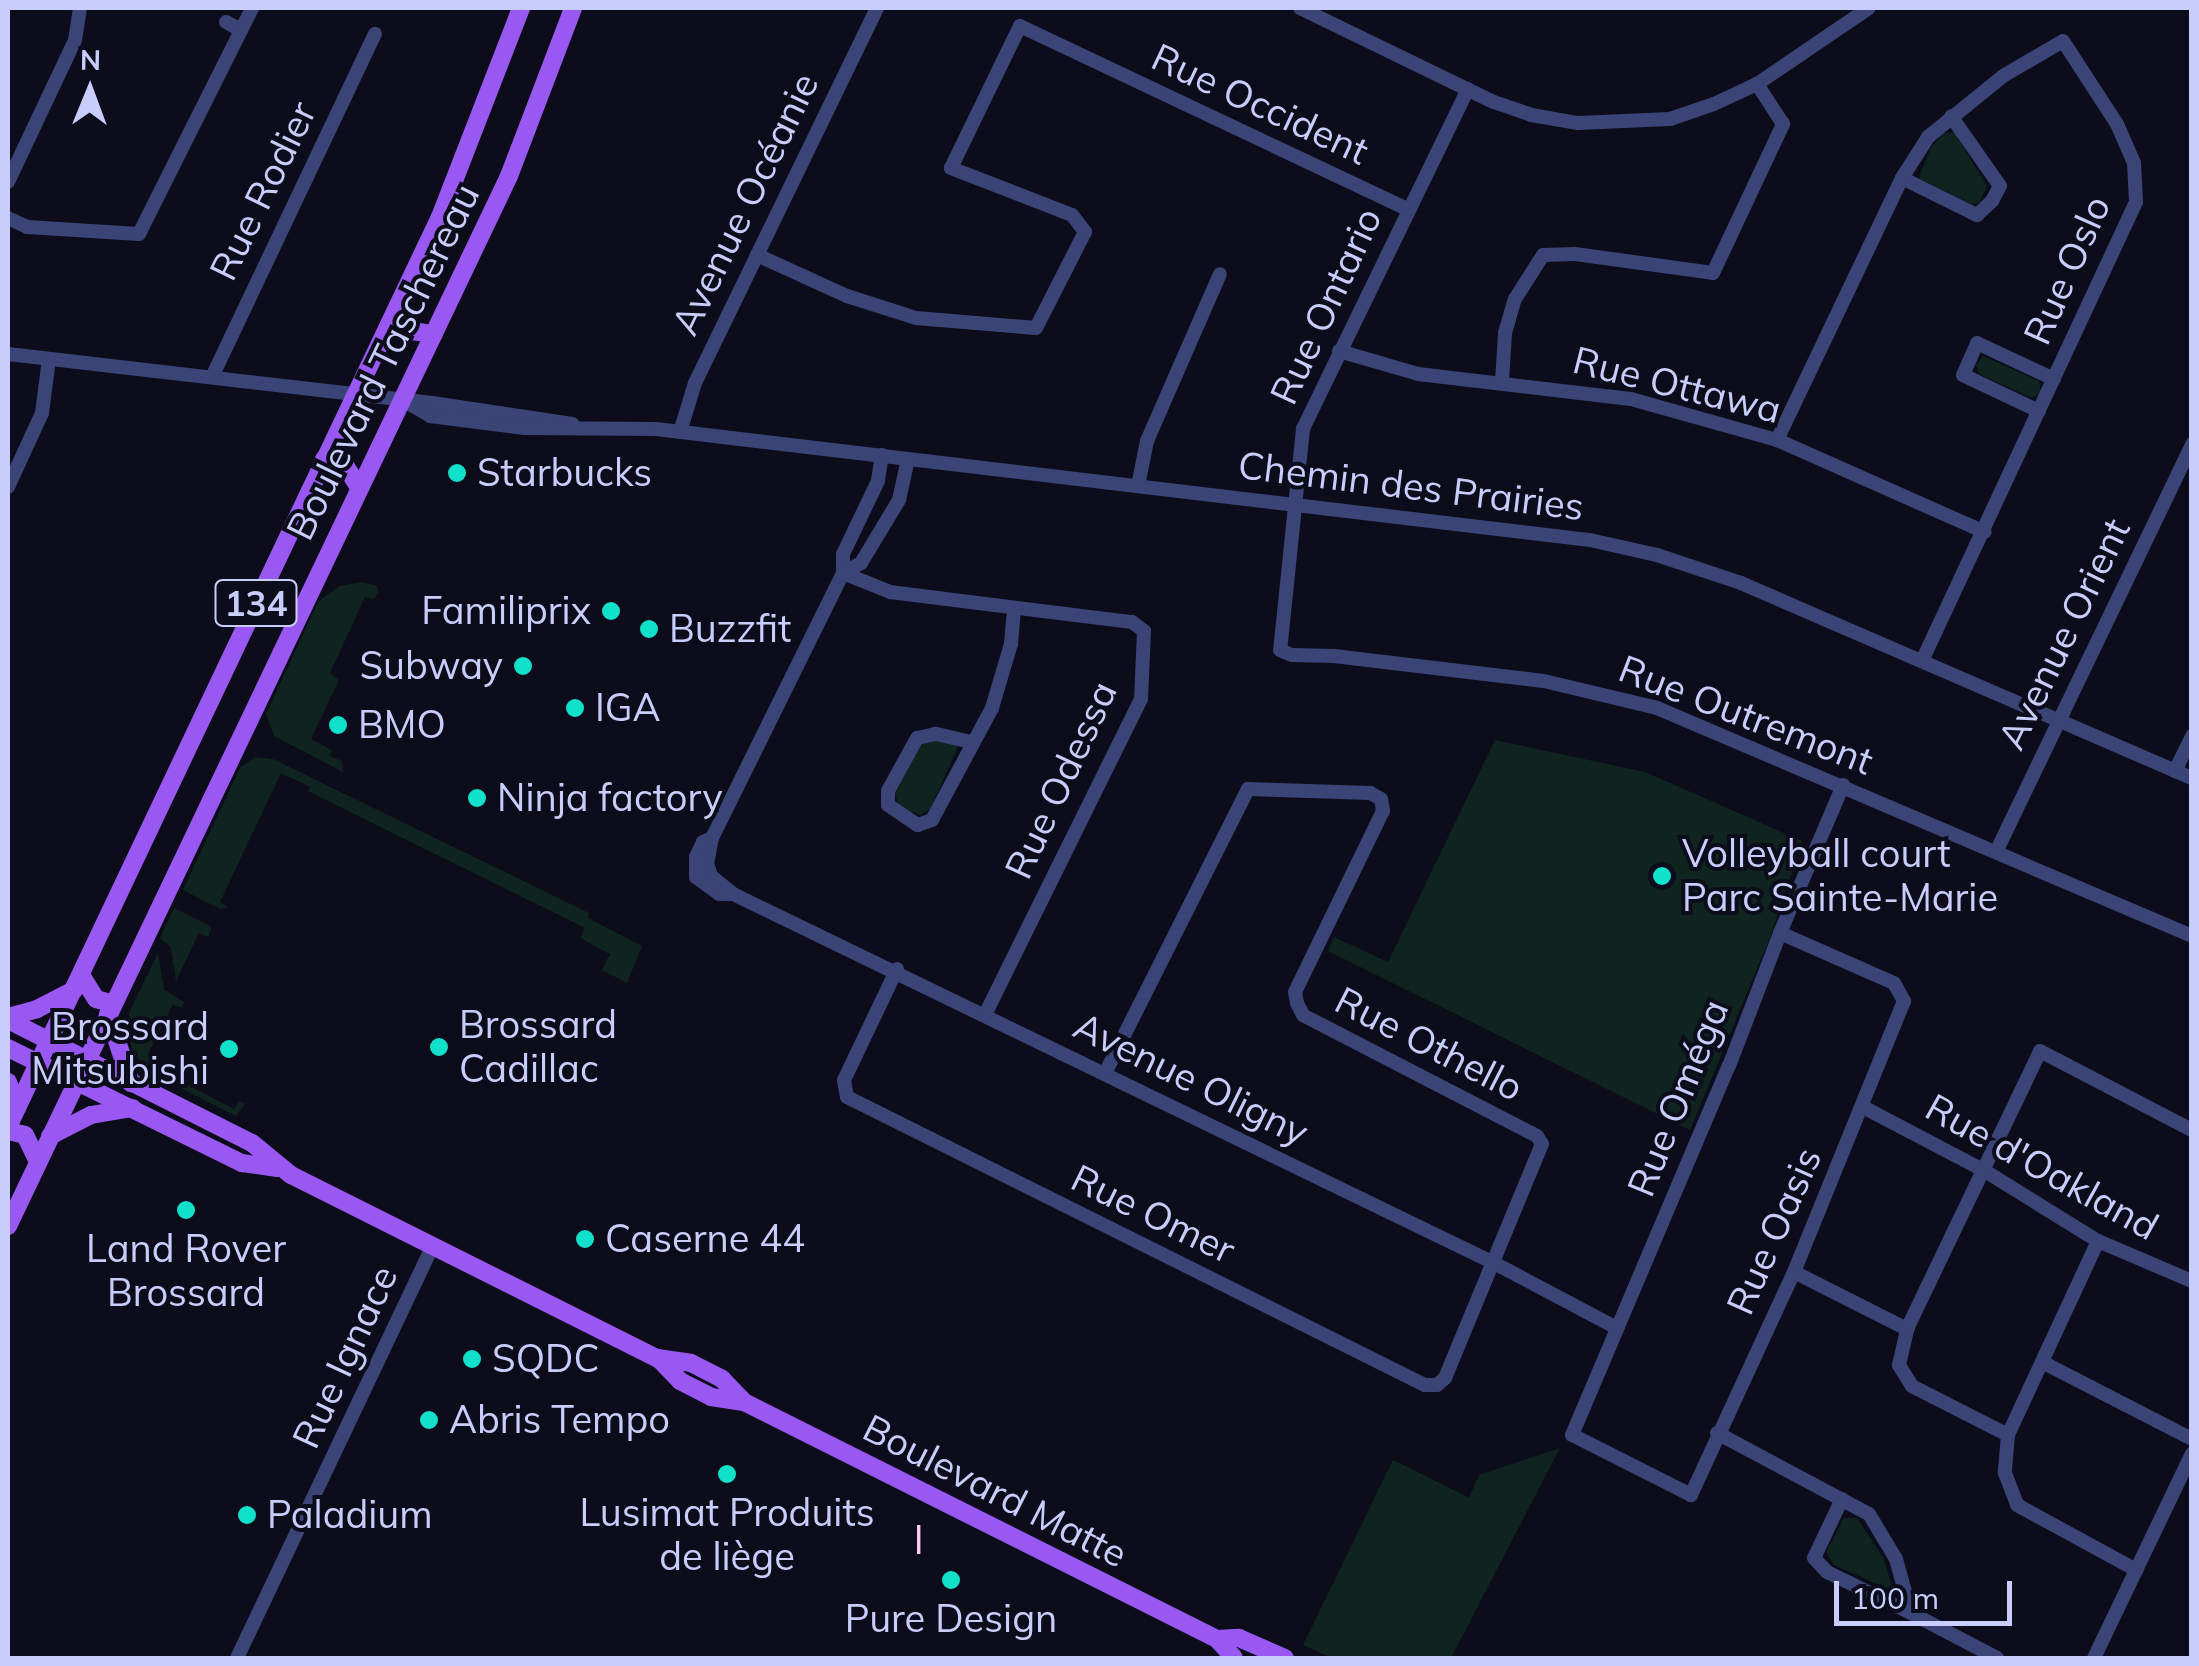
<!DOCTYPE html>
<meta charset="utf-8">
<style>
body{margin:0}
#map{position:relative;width:2199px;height:1666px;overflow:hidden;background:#0c0c1a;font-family:Mulish,sans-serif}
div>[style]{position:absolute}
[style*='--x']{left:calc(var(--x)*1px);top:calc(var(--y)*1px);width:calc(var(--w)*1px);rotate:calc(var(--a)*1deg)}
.green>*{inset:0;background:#10241f}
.minor>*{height:14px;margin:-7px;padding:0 7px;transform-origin:7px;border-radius:7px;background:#3a4476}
.major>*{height:18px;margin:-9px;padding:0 9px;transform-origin:9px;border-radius:9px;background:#9a58f3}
.dots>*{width:28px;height:28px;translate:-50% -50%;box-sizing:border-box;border:5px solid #0c0c1a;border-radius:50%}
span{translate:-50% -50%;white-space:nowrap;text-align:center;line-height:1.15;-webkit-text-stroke:8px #0c0c1a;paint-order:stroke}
.shield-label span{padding:2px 8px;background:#0c0c1a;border:2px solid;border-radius:8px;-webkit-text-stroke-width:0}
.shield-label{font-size:35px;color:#c9cdfb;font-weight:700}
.street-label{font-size:38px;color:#c9cdfb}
.poi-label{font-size:38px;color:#c9cdfb}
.left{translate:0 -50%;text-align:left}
.right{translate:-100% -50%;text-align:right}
.neighbourhood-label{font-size:40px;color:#fbcbf3;letter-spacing:2.5px}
.frame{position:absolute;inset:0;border:10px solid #c9cdfb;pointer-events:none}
.north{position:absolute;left:40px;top:40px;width:100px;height:100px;-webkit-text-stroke:8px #0c0c1a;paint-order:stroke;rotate:1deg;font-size:28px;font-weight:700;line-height:40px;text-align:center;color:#c9cdfb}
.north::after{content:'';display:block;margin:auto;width:35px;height:45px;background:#c9cdfb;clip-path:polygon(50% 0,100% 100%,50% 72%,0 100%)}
.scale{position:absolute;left:1834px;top:1581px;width:178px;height:45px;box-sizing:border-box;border:5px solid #c9cdfb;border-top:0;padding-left:12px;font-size:30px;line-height:35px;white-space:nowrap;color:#c9cdfb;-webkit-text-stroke:8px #0c0c1a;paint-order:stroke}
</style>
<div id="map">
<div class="green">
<i style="clip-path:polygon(1954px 132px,1987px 186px,1979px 203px,1972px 204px,1919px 178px,1931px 147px,1945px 133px)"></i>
<i style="clip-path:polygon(1983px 356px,2039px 381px,2041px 392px,2032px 398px,1979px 374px,1976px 365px)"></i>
<i style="clip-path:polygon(362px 582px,377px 586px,379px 592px,374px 599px,365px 597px,330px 673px,339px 680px,311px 739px,332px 750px,330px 756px,342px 761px,343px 772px,274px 736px,266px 714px,318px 602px,339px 586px)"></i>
<i style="clip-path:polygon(926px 740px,955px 742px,958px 747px,930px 809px,920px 815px,899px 806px,895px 794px,918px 745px)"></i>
<i style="clip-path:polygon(1495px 740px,1645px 772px,1802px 841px,1771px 935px,1690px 1130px,1328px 951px,1334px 937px,1388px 962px)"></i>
<i style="clip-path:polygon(255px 757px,273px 759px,589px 913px,588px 918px,642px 946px,627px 983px,602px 970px,610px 954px,580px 938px,585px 928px,308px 791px,310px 787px,281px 773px,220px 902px,228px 907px,220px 909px,183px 890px,240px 768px)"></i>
<i style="clip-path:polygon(174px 908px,212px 927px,208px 937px,199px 933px,176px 981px,171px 948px,160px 938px)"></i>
<i style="clip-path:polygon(158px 953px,164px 989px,184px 1002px,182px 1008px,173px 1004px,148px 1054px,154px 1058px,151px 1066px,234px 1109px,239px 1101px,245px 1104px,236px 1116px,147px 1071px,131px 1048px,129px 1013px)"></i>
<i style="clip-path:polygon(1560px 1448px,1451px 1658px,1332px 1658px,1303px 1645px,1393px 1460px,1469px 1498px,1479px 1475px)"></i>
<i style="clip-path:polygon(1844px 1518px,1857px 1518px,1884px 1559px,1893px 1591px,1834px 1565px,1826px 1552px)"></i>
</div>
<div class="minor">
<i style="--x:1300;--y:8;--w:216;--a:25.9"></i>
<i style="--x:1494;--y:102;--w:39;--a:19"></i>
<i style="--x:1531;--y:115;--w:48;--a:9.7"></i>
<i style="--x:1578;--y:123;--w:92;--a:-2.5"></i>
<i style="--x:1670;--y:119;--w:46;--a:-18.8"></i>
<i style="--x:1714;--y:104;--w:47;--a:-24.9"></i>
<i style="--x:1757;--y:84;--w:135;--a:-34.2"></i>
<i style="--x:226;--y:22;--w:17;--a:28"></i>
<i style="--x:1468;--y:89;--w:378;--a:115.9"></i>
<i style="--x:1303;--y:429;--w:222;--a:95.9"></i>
<i style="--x:1280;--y:650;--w:13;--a:23"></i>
<i style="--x:1292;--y:655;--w:42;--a:1.4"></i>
<i style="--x:1334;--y:656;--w:211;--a:6.8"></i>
<i style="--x:1544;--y:681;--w:116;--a:13.4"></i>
<i style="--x:1657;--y:708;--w:582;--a:23.08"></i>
<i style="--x:1902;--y:178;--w:84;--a:26.3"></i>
<i style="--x:1977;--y:215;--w:21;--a:-43"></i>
<i style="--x:1992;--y:201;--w:17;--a:-62"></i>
<i style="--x:2000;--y:186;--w:85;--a:-125"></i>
<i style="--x:8;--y:182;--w:157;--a:-64.7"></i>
<i style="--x:75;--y:40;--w:32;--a:-81"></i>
<i style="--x:8;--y:218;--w:21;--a:25"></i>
<i style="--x:27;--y:227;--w:112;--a:3.6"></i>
<i style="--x:139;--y:234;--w:253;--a:-63.4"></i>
<i style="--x:757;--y:255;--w:99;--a:24.5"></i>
<i style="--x:847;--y:296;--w:72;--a:17.7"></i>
<i style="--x:916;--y:318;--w:120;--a:4.8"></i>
<i style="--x:1036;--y:328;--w:108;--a:-63"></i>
<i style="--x:1085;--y:232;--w:21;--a:-127"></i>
<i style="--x:1072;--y:215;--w:130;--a:-158.8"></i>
<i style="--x:951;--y:168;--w:158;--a:-64.1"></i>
<i style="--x:1020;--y:26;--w:428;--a:25.3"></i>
<i style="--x:1339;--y:351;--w:82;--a:16.2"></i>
<i style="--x:1418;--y:374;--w:214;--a:6.7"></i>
<i style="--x:1631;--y:399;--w:152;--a:15.7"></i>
<i style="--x:1777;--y:440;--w:227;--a:23.9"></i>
<i style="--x:8;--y:354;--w:427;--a:6.6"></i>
<i style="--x:432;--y:403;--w:142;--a:8.5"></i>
<i style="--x:212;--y:377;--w:380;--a:-64.6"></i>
<i style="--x:1502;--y:381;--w:48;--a:-86.4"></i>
<i style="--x:1505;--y:333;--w:35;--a:-74"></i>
<i style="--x:1515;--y:299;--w:52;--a:-57.5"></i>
<i style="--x:1543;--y:255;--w:32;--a:-2"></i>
<i style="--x:1575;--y:254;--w:139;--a:7.8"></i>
<i style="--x:1713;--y:273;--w:165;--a:-64.8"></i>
<i style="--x:1783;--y:124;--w:48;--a:-123"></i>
<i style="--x:401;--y:399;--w:34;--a:30"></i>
<i style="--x:430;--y:416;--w:95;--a:7.3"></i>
<i style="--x:524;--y:428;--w:132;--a:0.4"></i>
<i style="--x:656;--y:429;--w:941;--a:6.78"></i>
<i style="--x:1590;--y:540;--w:69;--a:12.6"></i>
<i style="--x:1657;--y:555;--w:89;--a:18.4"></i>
<i style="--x:1741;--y:583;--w:491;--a:23.4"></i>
<i style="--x:2039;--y:411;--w:84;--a:-154.7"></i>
<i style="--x:1963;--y:375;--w:35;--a:-66"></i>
<i style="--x:1977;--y:343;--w:85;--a:25.1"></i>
<i style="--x:680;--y:432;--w:51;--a:-73"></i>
<i style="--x:695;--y:383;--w:417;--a:-64.1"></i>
<i style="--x:1777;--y:440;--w:290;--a:-64.5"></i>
<i style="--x:1902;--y:178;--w:49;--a:-57.6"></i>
<i style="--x:1928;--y:137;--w:97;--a:-39.1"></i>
<i style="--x:2003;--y:76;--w:69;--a:-30.3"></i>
<i style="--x:2063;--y:41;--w:99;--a:57"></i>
<i style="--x:2117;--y:124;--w:43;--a:66.4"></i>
<i style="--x:2134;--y:163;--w:39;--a:87"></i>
<i style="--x:2136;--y:202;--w:506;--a:115"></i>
<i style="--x:882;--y:455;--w:26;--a:99"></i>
<i style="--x:878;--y:481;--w:81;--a:115.6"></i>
<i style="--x:843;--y:554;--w:19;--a:90"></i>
<i style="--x:843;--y:573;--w:296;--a:116.3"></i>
<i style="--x:712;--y:838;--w:25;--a:101"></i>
<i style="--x:707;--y:863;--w:14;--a:73"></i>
<i style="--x:711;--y:876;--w:28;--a:39"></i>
<i style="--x:733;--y:894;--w:848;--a:25.87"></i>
<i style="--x:1496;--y:1264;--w:137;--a:27.9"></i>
<i style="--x:1138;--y:486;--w:46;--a:-78.7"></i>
<i style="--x:1147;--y:441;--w:182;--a:-66.4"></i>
<i style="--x:8;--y:487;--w:81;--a:-65.3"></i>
<i style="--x:42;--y:413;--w:54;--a:-82.6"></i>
<i style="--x:843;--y:573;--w:51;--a:22"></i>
<i style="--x:890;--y:592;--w:244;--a:7.1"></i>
<i style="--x:1132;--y:622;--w:15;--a:37"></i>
<i style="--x:1144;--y:631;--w:68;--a:92.5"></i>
<i style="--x:1141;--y:699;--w:352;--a:116.3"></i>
<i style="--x:843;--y:573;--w:21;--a:-29"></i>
<i style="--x:861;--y:563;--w:74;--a:-58.9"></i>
<i style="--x:899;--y:500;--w:42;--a:-77.6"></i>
<i style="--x:971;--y:742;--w:37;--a:-167"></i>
<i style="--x:935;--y:734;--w:18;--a:167"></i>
<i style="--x:917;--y:738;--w:60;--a:118.7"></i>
<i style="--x:888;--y:791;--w:14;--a:90"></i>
<i style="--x:888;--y:805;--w:36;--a:34"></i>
<i style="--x:918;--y:825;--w:15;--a:-20"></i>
<i style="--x:932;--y:820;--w:127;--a:-61.8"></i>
<i style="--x:992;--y:708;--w:67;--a:-73.5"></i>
<i style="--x:1011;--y:644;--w:36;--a:-85"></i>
<i style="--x:2175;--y:771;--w:39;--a:-64"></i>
<i style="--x:712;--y:838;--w:10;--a:156"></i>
<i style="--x:703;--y:842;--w:17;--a:115"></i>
<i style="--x:696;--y:857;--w:20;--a:90"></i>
<i style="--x:696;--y:877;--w:29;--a:36"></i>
<i style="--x:719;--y:894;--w:14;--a:0"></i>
<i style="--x:1996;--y:852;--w:453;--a:-64.3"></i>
<i style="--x:1780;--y:933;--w:124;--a:23.7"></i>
<i style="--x:1894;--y:983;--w:21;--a:61"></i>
<i style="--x:1904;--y:1001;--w:292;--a:112.1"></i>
<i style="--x:1794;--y:1272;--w:246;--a:114.8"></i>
<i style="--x:1691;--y:1495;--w:133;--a:-153.2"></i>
<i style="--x:1572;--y:1435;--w:401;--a:-67"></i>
<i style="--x:1729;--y:1066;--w:142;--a:-69"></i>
<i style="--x:1780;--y:933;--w:161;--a:-66.9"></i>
<i style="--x:897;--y:969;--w:123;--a:115.5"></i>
<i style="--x:844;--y:1080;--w:17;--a:80"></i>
<i style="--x:847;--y:1097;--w:646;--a:26.49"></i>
<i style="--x:1425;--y:1385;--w:12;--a:0"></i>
<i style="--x:1437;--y:1385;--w:11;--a:-41"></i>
<i style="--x:1445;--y:1378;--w:253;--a:-67.5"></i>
<i style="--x:1542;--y:1144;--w:9;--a:-122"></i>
<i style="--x:1537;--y:1136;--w:263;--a:-152.7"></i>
<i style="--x:1303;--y:1015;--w:13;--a:-117"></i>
<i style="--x:1297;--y:1003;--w:11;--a:-100"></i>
<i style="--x:1295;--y:992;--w:201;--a:-64.1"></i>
<i style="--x:1383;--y:811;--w:12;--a:-99"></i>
<i style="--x:1381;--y:799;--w:13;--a:-151"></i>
<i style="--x:1370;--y:793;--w:122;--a:-178.1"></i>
<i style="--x:1248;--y:789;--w:318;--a:116.7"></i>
<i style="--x:1863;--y:1107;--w:138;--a:27.7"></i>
<i style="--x:1985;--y:1171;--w:133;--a:31.8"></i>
<i style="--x:2098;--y:1241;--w:102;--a:23.1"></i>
<i style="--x:2098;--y:1241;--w:214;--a:114.9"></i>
<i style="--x:2008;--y:1435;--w:38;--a:95"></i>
<i style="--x:2005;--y:1473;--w:34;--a:69"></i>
<i style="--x:2017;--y:1505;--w:136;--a:28.6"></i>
<i style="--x:1794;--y:1272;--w:127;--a:26.8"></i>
<i style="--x:2044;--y:1363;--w:166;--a:27.2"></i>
<i style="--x:1717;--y:1433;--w:172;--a:28.1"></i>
<i style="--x:1869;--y:1514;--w:52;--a:59"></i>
<i style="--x:1896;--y:1559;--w:56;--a:74.5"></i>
<i style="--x:1911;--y:1613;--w:97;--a:27.6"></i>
<i style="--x:2008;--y:1435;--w:108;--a:-153"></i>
<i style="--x:1912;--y:1386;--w:25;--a:-122"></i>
<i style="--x:1899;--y:1365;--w:37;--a:-77"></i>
<i style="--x:1907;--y:1329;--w:308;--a:-64.4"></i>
<i style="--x:2040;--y:1051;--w:171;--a:27.5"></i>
<i style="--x:1842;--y:1499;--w:65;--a:115.4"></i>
<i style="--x:1814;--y:1558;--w:19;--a:47"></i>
<i style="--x:1827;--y:1572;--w:93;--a:26"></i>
<i style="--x:237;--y:1658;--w:456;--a:-64.6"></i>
<i style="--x:2094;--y:1658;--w:227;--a:-64.4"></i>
</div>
<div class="major">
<i style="--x:398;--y:306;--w:29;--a:61"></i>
<i style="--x:412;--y:331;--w:22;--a:8"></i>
<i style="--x:324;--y:459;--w:19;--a:9"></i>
<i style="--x:343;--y:462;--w:28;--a:58"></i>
<i style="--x:81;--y:975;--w:28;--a:58"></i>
<i style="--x:96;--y:999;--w:18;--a:16"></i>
<i style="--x:108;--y:1014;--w:73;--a:71.6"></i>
<i style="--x:8;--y:1017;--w:30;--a:-15"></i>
<i style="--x:37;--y:1009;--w:42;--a:-27.2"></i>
<i style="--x:8;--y:1020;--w:273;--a:26.8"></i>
<i style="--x:252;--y:1143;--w:50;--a:39.4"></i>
<i style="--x:291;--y:1175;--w:409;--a:26.6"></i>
<i style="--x:657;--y:1358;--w:34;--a:8"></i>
<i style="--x:691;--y:1363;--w:35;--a:27"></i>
<i style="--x:722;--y:1379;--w:32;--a:46"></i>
<i style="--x:8;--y:1048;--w:261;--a:26.2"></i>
<i style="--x:242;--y:1163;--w:36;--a:8"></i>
<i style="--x:8;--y:1082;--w:27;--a:70"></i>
<i style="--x:8;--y:1127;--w:1007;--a:-64.61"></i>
<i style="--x:440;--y:217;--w:224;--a:-68.8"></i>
<i style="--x:8;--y:1131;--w:17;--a:13"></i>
<i style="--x:25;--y:1135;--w:30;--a:64"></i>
<i style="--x:50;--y:1136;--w:46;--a:-27.1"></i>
<i style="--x:91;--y:1115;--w:42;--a:-9.7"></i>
<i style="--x:8;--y:1226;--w:1163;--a:-64.49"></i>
<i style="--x:509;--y:176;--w:180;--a:-69.1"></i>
<i style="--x:658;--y:1358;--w:32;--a:46"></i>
<i style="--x:680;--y:1381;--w:35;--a:27"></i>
<i style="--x:711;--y:1397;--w:33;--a:9"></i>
<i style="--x:744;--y:1402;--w:529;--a:26.61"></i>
<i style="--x:1217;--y:1639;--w:25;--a:48"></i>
<i style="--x:1217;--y:1639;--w:22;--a:-3"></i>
<i style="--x:1239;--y:1638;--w:50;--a:23.5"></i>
</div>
<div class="dots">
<i style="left:457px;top:473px;background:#11e0cb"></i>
<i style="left:611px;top:611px;background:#11e0cb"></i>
<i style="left:649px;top:629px;background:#11e0cb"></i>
<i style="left:523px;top:666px;background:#11e0cb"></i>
<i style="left:575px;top:708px;background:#11e0cb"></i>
<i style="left:338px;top:725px;background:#11e0cb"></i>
<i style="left:477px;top:798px;background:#11e0cb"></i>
<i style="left:1662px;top:876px;background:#11e0cb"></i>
<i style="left:439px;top:1047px;background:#11e0cb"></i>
<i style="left:229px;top:1049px;background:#11e0cb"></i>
<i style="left:186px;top:1210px;background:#11e0cb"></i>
<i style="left:585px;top:1239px;background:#11e0cb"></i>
<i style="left:472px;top:1359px;background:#11e0cb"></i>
<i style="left:429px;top:1420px;background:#11e0cb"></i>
<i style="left:727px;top:1474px;background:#11e0cb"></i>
<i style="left:247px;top:1515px;background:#11e0cb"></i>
<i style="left:951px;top:1580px;background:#11e0cb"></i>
</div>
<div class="shield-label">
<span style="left:256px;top:603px">134</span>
</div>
<div class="street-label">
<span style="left:1260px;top:104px;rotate:25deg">Rue Occident</span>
<span style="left:263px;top:191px;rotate:-64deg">Rue Rodier</span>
<span style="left:745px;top:204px;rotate:-64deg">Avenue Océanie</span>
<span style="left:2067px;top:270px;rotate:-66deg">Rue Oslo</span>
<span style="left:1326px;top:306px;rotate:-65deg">Rue Ontario</span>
<span style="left:383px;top:362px;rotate:-64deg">Boulevard Taschereau</span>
<span style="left:1677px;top:385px;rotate:14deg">Rue Ottawa</span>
<span style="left:1411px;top:486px;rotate:7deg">Chemin des Prairies</span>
<span style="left:2064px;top:634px;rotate:-64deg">Avenue Orient</span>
<span style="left:1746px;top:715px;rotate:21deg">Rue Outremont</span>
<span style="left:1061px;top:780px;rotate:-65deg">Rue Odessa</span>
<span style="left:1429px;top:1044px;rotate:27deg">Rue Othello</span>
<span style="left:1191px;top:1079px;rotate:26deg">Avenue Oligny</span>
<span style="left:1678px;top:1098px;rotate:-68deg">Rue Oméga</span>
<span style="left:2042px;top:1167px;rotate:29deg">Rue d'Oakland</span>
<span style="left:1153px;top:1214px;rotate:26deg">Rue Omer</span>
<span style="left:1774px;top:1231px;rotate:-66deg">Rue Oasis</span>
<span style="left:345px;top:1357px;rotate:-65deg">Rue Ignace</span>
<span style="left:995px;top:1491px;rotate:27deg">Boulevard Matte</span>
</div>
<div class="poi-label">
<span class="left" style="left:477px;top:473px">Starbucks</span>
<span class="right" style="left:591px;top:611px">Familiprix</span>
<span class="left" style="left:669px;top:629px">Buzzfit</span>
<span class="right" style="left:503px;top:666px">Subway</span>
<span class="left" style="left:595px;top:708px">IGA</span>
<span class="left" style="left:358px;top:725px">BMO</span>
<span class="left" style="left:497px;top:798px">Ninja factory</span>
<span class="left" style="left:1682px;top:876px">Volleyball court<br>Parc Sainte-Marie</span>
<span class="left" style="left:459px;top:1047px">Brossard<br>Cadillac</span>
<span class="right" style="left:209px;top:1049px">Brossard<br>Mitsubishi</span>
<span class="left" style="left:605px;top:1239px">Caserne 44</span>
<span style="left:186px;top:1271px">Land Rover<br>Brossard</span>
<span class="left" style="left:492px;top:1359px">SQDC</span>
<span class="left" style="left:449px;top:1420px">Abris Tempo</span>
<span style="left:727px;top:1535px">Lusimat Produits<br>de liège</span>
<span class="left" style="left:267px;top:1515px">Paladium</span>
<span style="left:951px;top:1619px">Pure Design</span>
</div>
<div class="neighbourhood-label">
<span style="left:920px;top:1539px">I</span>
</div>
<div class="frame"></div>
<div class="north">N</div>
<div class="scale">100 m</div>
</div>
